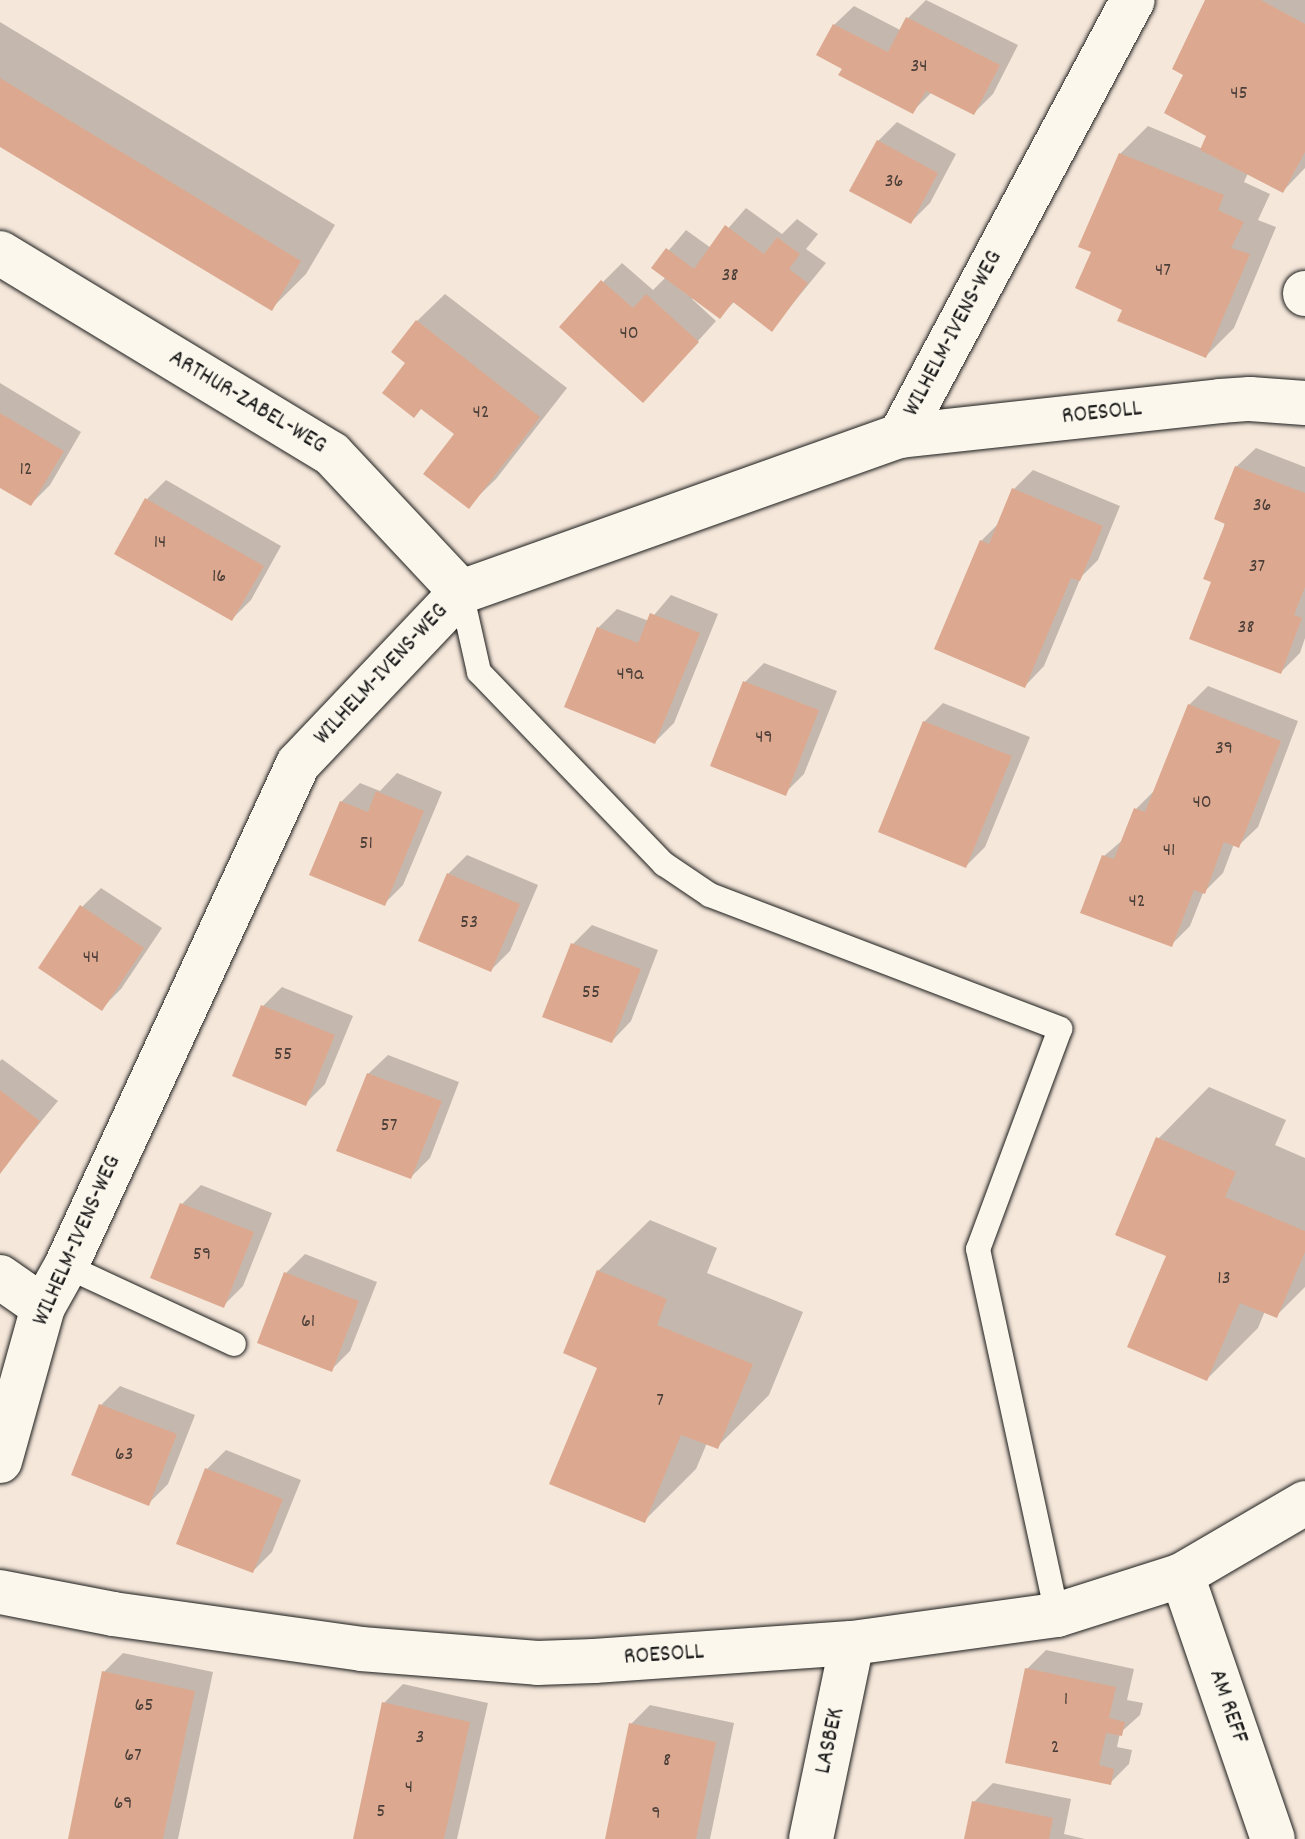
<!DOCTYPE html>
<style>
body{margin:0}
#map{position:relative;width:1305px;height:1839px;overflow:hidden;background:#f5e7da;font-family:Dekko,sans-serif}
div>[style]{position:absolute}
[style*='--x']{left:calc(var(--x)*1px);top:calc(var(--y)*1px);width:calc(var(--w)*1px);rotate:calc(var(--a)*1deg)}
.shadow>*{inset:0;background:#0003}
.building>*{inset:0;background:#dca990}
.roads{filter:drop-shadow(0 0 2px #1c1c1c) drop-shadow(0 0 2px #1c1c1c)}
.service>*{height:24px;margin:-12px;padding:0 12px;transform-origin:12px;border-radius:12px;background:#fbf7ec}
.minor>*{height:44px;margin:-22px;padding:0 22px;transform-origin:22px;border-radius:22px;background:#fbf7ec}
span{translate:-50% -50%;white-space:nowrap;text-align:center;line-height:1.15;-webkit-text-stroke:7px #fbf7ec;paint-order:stroke}
.number-label{font-size:20px;color:#4c3f39}
.number-label span{-webkit-text-stroke-width:0}
.street-label{font-size:24px;color:#1c1c1c}
</style>
<div id="map">
<div class="shadow">
<i style="clip-path:polygon(926px 0,1018px 45px,993px 94px,974px 113px,932px 92px,913px 111px,844px 68px,834px 25px,854px 6px,902px 31px,908px 18px)"></i>
<i style="clip-path:polygon(1208px 0,1305px 0,1305px 168px,1283px 191px,1248px 173px,1244px 182px,1270px 194px,1258px 220px,1276px 227px,1234px 328px,1206px 356px,1125px 309px,1093px 251px,1120px 154px,1148px 126px,1203px 149px,1209px 136px,1185px 74px)"></i>
<i style="clip-path:polygon(0 22px,335px 225px,306px 274px,271px 309px,0 145px)"></i>
<i style="clip-path:polygon(897px 122px,956px 154px,930px 203px,911px 222px,878px 141px)"></i>
<i style="clip-path:polygon(746px 208px,782px 234px,797px 219px,818px 234px,806px 249px,826px 263px,772px 329px,735px 301px,720px 316px,693px 297px,692px 299px,716px 321px,662px 381px,603px 282px,622px 263px,653px 290px,666px 277px,654px 268px,686px 230px,711px 248px)"></i>
<i style="clip-path:polygon(445px 294px,567px 388px,496px 479px,468px 506px,457px 434px,422px 407px,408px 363px,417px 321px)"></i>
<i style="clip-path:polygon(0 383px,81px 432px,50px 485px,31px 504px,0 486px)"></i>
<i style="clip-path:polygon(1256px 448px,1305px 467px,1305px 638px,1300px 653px,1281px 672px,1213px 581px,1236px 467px)"></i>
<i style="clip-path:polygon(1033px 470px,1120px 506px,1098px 560px,1081px 577px,1044px 666px,1025px 686px,981px 541px,1000px 522px,1014px 489px)"></i>
<i style="clip-path:polygon(166px 480px,281px 546px,251px 600px,232px 619px,147px 499px)"></i>
<i style="clip-path:polygon(671px 595px,718px 614px,674px 723px,655px 742px,598px 628px,617px 609px,649px 621px)"></i>
<i style="clip-path:polygon(764px 663px,837px 691px,804px 774px,785px 793px,745px 682px)"></i>
<i style="clip-path:polygon(1208px 686px,1298px 721px,1258px 827px,1238px 846px,1234px 844px,1223px 873px,1203px 893px,1190px 926px,1171px 945px,1104px 856px,1125px 838px,1136px 809px,1155px 790px,1189px 705px)"></i>
<i style="clip-path:polygon(943px 703px,1030px 737px,985px 847px,966px 866px,924px 722px)"></i>
<i style="clip-path:polygon(397px 773px,442px 792px,403px 885px,384px 904px,341px 802px,360px 783px,380px 791px)"></i>
<i style="clip-path:polygon(467px 855px,538px 885px,510px 951px,491px 970px,448px 874px)"></i>
<i style="clip-path:polygon(101px 888px,162px 928px,121px 989px,102px 1008px,82px 907px)"></i>
<i style="clip-path:polygon(592px 925px,658px 950px,631px 1021px,612px 1041px,573px 944px)"></i>
<i style="clip-path:polygon(282px 987px,353px 1016px,325px 1084px,306px 1103px,263px 1006px)"></i>
<i style="clip-path:polygon(388px 1055px,459px 1082px,430px 1158px,411px 1177px,368px 1074px)"></i>
<i style="clip-path:polygon(2px 1059px,58px 1101px,0 1171px,0 1061px)"></i>
<i style="clip-path:polygon(1209px 1087px,1286px 1120px,1275px 1145px,1305px 1158px,1305px 1287px,1276px 1316px,1265px 1311px,1258px 1328px,1207px 1379px,1158px 1139px)"></i>
<i style="clip-path:polygon(201px 1185px,272px 1213px,243px 1286px,224px 1305px,182px 1204px)"></i>
<i style="clip-path:polygon(650px 1220px,717px 1248px,707px 1273px,803px 1312px,769px 1395px,717px 1447px,707px 1443px,696px 1469px,644px 1521px,600px 1366px,598px 1271px)"></i>
<i style="clip-path:polygon(305px 1254px,377px 1282px,350px 1351px,331px 1370px,286px 1273px)"></i>
<i style="clip-path:polygon(120px 1386px,195px 1415px,168px 1484px,149px 1503px,101px 1405px)"></i>
<i style="clip-path:polygon(226px 1450px,301px 1480px,272px 1552px,253px 1571px,207px 1469px)"></i>
<i style="clip-path:polygon(1046px 1650px,1134px 1669px,1127px 1700px,1143px 1703px,1140px 1715px,1120px 1733px,1117px 1747px,1132px 1750px,1129px 1764px,1110px 1783px,1027px 1669px)"></i>
<i style="clip-path:polygon(123px 1653px,213px 1672px,178px 1839px,71px 1839px,104px 1672px)"></i>
<i style="clip-path:polygon(403px 1684px,488px 1703px,457px 1839px,355px 1839px,384px 1703px)"></i>
<i style="clip-path:polygon(650px 1705px,734px 1723px,710px 1839px,607px 1839px,631px 1724px)"></i>
<i style="clip-path:polygon(993px 1783px,1071px 1799px,1064px 1834px,1085px 1839px,966px 1839px,974px 1802px)"></i>
</div>
<div class="building">
<i style="clip-path:polygon(1205px 0,1261px 0,1305px 24px,1305px 152px,1283px 193px,1200px 150px,1206px 136px,1164px 113px,1183px 75px,1172px 69px)"></i>
<i style="clip-path:polygon(906px 17px,1000px 65px,974px 115px,926px 91px,913px 114px,838px 75px,842px 69px,816px 55px,833px 24px,888px 52px)"></i>
<i style="clip-path:polygon(0 78px,301px 261px,272px 311px,0 147px)"></i>
<i style="clip-path:polygon(877px 140px,938px 173px,911px 224px,849px 191px)"></i>
<i style="clip-path:polygon(1119px 153px,1224px 195px,1218px 210px,1244px 222px,1231px 248px,1250px 254px,1206px 358px,1117px 321px,1122px 310px,1075px 288px,1091px 252px,1078px 247px)"></i>
<i style="clip-path:polygon(725px 225px,764px 254px,777px 237px,800px 254px,789px 269px,808px 283px,772px 332px,733px 302px,720px 319px,651px 268px,666px 248px,694px 269px)"></i>
<i style="clip-path:polygon(601px 280px,633px 308px,646px 294px,699px 342px,643px 403px,559px 327px)"></i>
<i style="clip-path:polygon(416px 320px,540px 417px,469px 509px,423px 474px,454px 434px,421px 409px,414px 418px,382px 393px,405px 363px,391px 352px)"></i>
<i style="clip-path:polygon(0 413px,64px 451px,31px 506px,0 488px)"></i>
<i style="clip-path:polygon(1235px 466px,1305px 493px,1305px 587px,1294px 615px,1302px 618px,1281px 674px,1189px 639px,1211px 582px,1203px 579px,1225px 524px,1214px 519px)"></i>
<i style="clip-path:polygon(1012px 488px,1103px 526px,1080px 581px,1071px 578px,1025px 688px,934px 649px,980px 540px,989px 544px)"></i>
<i style="clip-path:polygon(145px 498px,264px 566px,232px 621px,114px 554px)"></i>
<i style="clip-path:polygon(650px 613px,700px 633px,655px 744px,564px 707px,597px 627px,638px 643px)"></i>
<i style="clip-path:polygon(743px 681px,819px 710px,786px 796px,710px 766px)"></i>
<i style="clip-path:polygon(1188px 704px,1281px 741px,1239px 848px,1224px 842px,1205px 894px,1194px 890px,1172px 947px,1080px 913px,1102px 855px,1114px 859px,1134px 808px,1145px 812px)"></i>
<i style="clip-path:polygon(923px 721px,1012px 756px,966px 868px,878px 832px)"></i>
<i style="clip-path:polygon(376px 791px,424px 811px,385px 906px,309px 875px,340px 801px,368px 812px)"></i>
<i style="clip-path:polygon(447px 873px,520px 904px,491px 972px,418px 941px)"></i>
<i style="clip-path:polygon(80px 905px,144px 948px,102px 1011px,38px 968px)"></i>
<i style="clip-path:polygon(571px 943px,641px 969px,612px 1043px,542px 1017px)"></i>
<i style="clip-path:polygon(261px 1005px,335px 1035px,306px 1106px,232px 1076px)"></i>
<i style="clip-path:polygon(367px 1073px,442px 1101px,411px 1179px,336px 1151px)"></i>
<i style="clip-path:polygon(0 1090px,40px 1121px,0 1174px)"></i>
<i style="clip-path:polygon(1156px 1137px,1236px 1172px,1225px 1197px,1305px 1231px,1305px 1252px,1277px 1318px,1240px 1303px,1207px 1381px,1127px 1347px,1166px 1256px,1115px 1235px)"></i>
<i style="clip-path:polygon(180px 1203px,254px 1232px,224px 1308px,150px 1278px)"></i>
<i style="clip-path:polygon(597px 1270px,667px 1299px,657px 1325px,753px 1364px,718px 1449px,681px 1435px,645px 1523px,549px 1484px,597px 1368px,563px 1353px)"></i>
<i style="clip-path:polygon(284px 1272px,359px 1301px,332px 1372px,257px 1343px)"></i>
<i style="clip-path:polygon(99px 1404px,177px 1434px,149px 1506px,71px 1475px)"></i>
<i style="clip-path:polygon(205px 1468px,283px 1499px,253px 1573px,176px 1544px)"></i>
<i style="clip-path:polygon(1025px 1668px,1116px 1687px,1109px 1718px,1125px 1722px,1122px 1736px,1106px 1733px,1099px 1765px,1114px 1769px,1111px 1785px,1005px 1763px)"></i>
<i style="clip-path:polygon(102px 1671px,195px 1691px,163px 1839px,68px 1839px)"></i>
<i style="clip-path:polygon(382px 1702px,470px 1722px,444px 1839px,353px 1839px)"></i>
<i style="clip-path:polygon(629px 1723px,716px 1742px,696px 1839px,605px 1839px)"></i>
<i style="clip-path:polygon(972px 1801px,1053px 1818px,1049px 1839px,964px 1839px)"></i>
</div>
<div class="roads">
<div class="service">
<i style="--x:461;--y:592;--w:82;--a:77.3"></i>
<i style="--x:479;--y:672;--w:267;--a:46.1"></i>
<i style="--x:664;--y:864;--w:55;--a:34"></i>
<i style="--x:710;--y:895;--w:375;--a:20.9"></i>
<i style="--x:1060;--y:1029;--w:235;--a:110.4"></i>
<i style="--x:978;--y:1249;--w:374;--a:77.8"></i>
<i style="--x:66;--y:1266;--w:185;--a:24.9"></i>
</div>
<div class="minor">
<i style="--x:0;--y:253;--w:388;--a:31.2"></i>
<i style="--x:332;--y:454;--w:189;--a:46.9"></i>
<i style="--x:1305;--y:294;--w:1;--a:-90"></i>
<i style="--x:900;--y:436;--w:322;--a:-6.2"></i>
<i style="--x:1220;--y:401;--w:30;--a:-4"></i>
<i style="--x:1250;--y:399;--w:55;--a:4.2"></i>
<i style="--x:0;--y:1277;--w:52;--a:34.9"></i>
<i style="--x:0;--y:1461;--w:160;--a:-74.4"></i>
<i style="--x:43;--y:1307;--w:47;--a:-60.7"></i>
<i style="--x:66;--y:1266;--w:553;--a:-65.2"></i>
<i style="--x:298;--y:764;--w:237;--a:-46.5"></i>
<i style="--x:461;--y:592;--w:466;--a:-19.6"></i>
<i style="--x:900;--y:436;--w:494;--a:-61.9"></i>
<i style="--x:1182;--y:1575;--w:279;--a:71"></i>
<i style="--x:0;--y:1592;--w:115;--a:11"></i>
<i style="--x:113;--y:1614;--w:250;--a:8"></i>
<i style="--x:361;--y:1649;--w:177;--a:4.5"></i>
<i style="--x:537;--y:1663;--w:57;--a:-2"></i>
<i style="--x:594;--y:1661;--w:259;--a:-4"></i>
<i style="--x:852;--y:1643;--w:207;--a:-7.8"></i>
<i style="--x:1057;--y:1615;--w:131;--a:-17.7"></i>
<i style="--x:1182;--y:1575;--w:143;--a:-30.3"></i>
<i style="--x:811;--y:1839;--w:200;--a:-78.2"></i>
</div>
</div>
<div class="number-label">
<span style="left:919px;top:67px">34</span>
<span style="left:1239px;top:94px">45</span>
<span style="left:894px;top:182px">36</span>
<span style="left:1163px;top:271px">47</span>
<span style="left:730px;top:276px">38</span>
<span style="left:629px;top:334px">40</span>
<span style="left:481px;top:413px">42</span>
<span style="left:26px;top:470px">12</span>
<span style="left:1262px;top:506px">36</span>
<span style="left:160px;top:543px">14</span>
<span style="left:1257px;top:567px">37</span>
<span style="left:219px;top:577px">16</span>
<span style="left:1246px;top:628px">38</span>
<span style="left:630px;top:675px">49a</span>
<span style="left:764px;top:738px">49</span>
<span style="left:1224px;top:749px">39</span>
<span style="left:1202px;top:803px">40</span>
<span style="left:366px;top:844px">51</span>
<span style="left:1169px;top:851px">41</span>
<span style="left:1137px;top:902px">42</span>
<span style="left:469px;top:923px">53</span>
<span style="left:91px;top:958px">44</span>
<span style="left:591px;top:993px">55</span>
<span style="left:283px;top:1055px">55</span>
<span style="left:389px;top:1126px">57</span>
<span style="left:202px;top:1255px">59</span>
<span style="left:1224px;top:1279px">13</span>
<span style="left:308px;top:1322px">61</span>
<span style="left:660px;top:1401px">7</span>
<span style="left:124px;top:1455px">63</span>
<span style="left:1066px;top:1700px">1</span>
<span style="left:144px;top:1706px">65</span>
<span style="left:420px;top:1738px">3</span>
<span style="left:1055px;top:1748px">2</span>
<span style="left:133px;top:1756px">67</span>
<span style="left:667px;top:1761px">8</span>
<span style="left:409px;top:1788px">4</span>
<span style="left:123px;top:1804px">69</span>
<span style="left:381px;top:1812px">5</span>
<span style="left:656px;top:1814px">9</span>
</div>
<div class="street-label">
<span style="left:954px;top:334px;rotate:-62deg">WILHELM-IVENS-WEG</span>
<span style="left:247px;top:403px;rotate:31deg">ARTHUR-ZABEL-WEG</span>
<span style="left:1102px;top:414px;rotate:-6deg">ROESOLL</span>
<span style="left:382px;top:675px;rotate:-47deg">WILHELM-IVENS-WEG</span>
<span style="left:78px;top:1241px;rotate:-66deg">WILHELM-IVENS-WEG</span>
<span style="left:664px;top:1656px;rotate:-4deg">ROESOLL</span>
<span style="left:1227px;top:1707px;rotate:71deg">AM REFF</span>
<span style="left:831px;top:1741px;rotate:-78deg">LASBEK</span>
</div>
</div>
